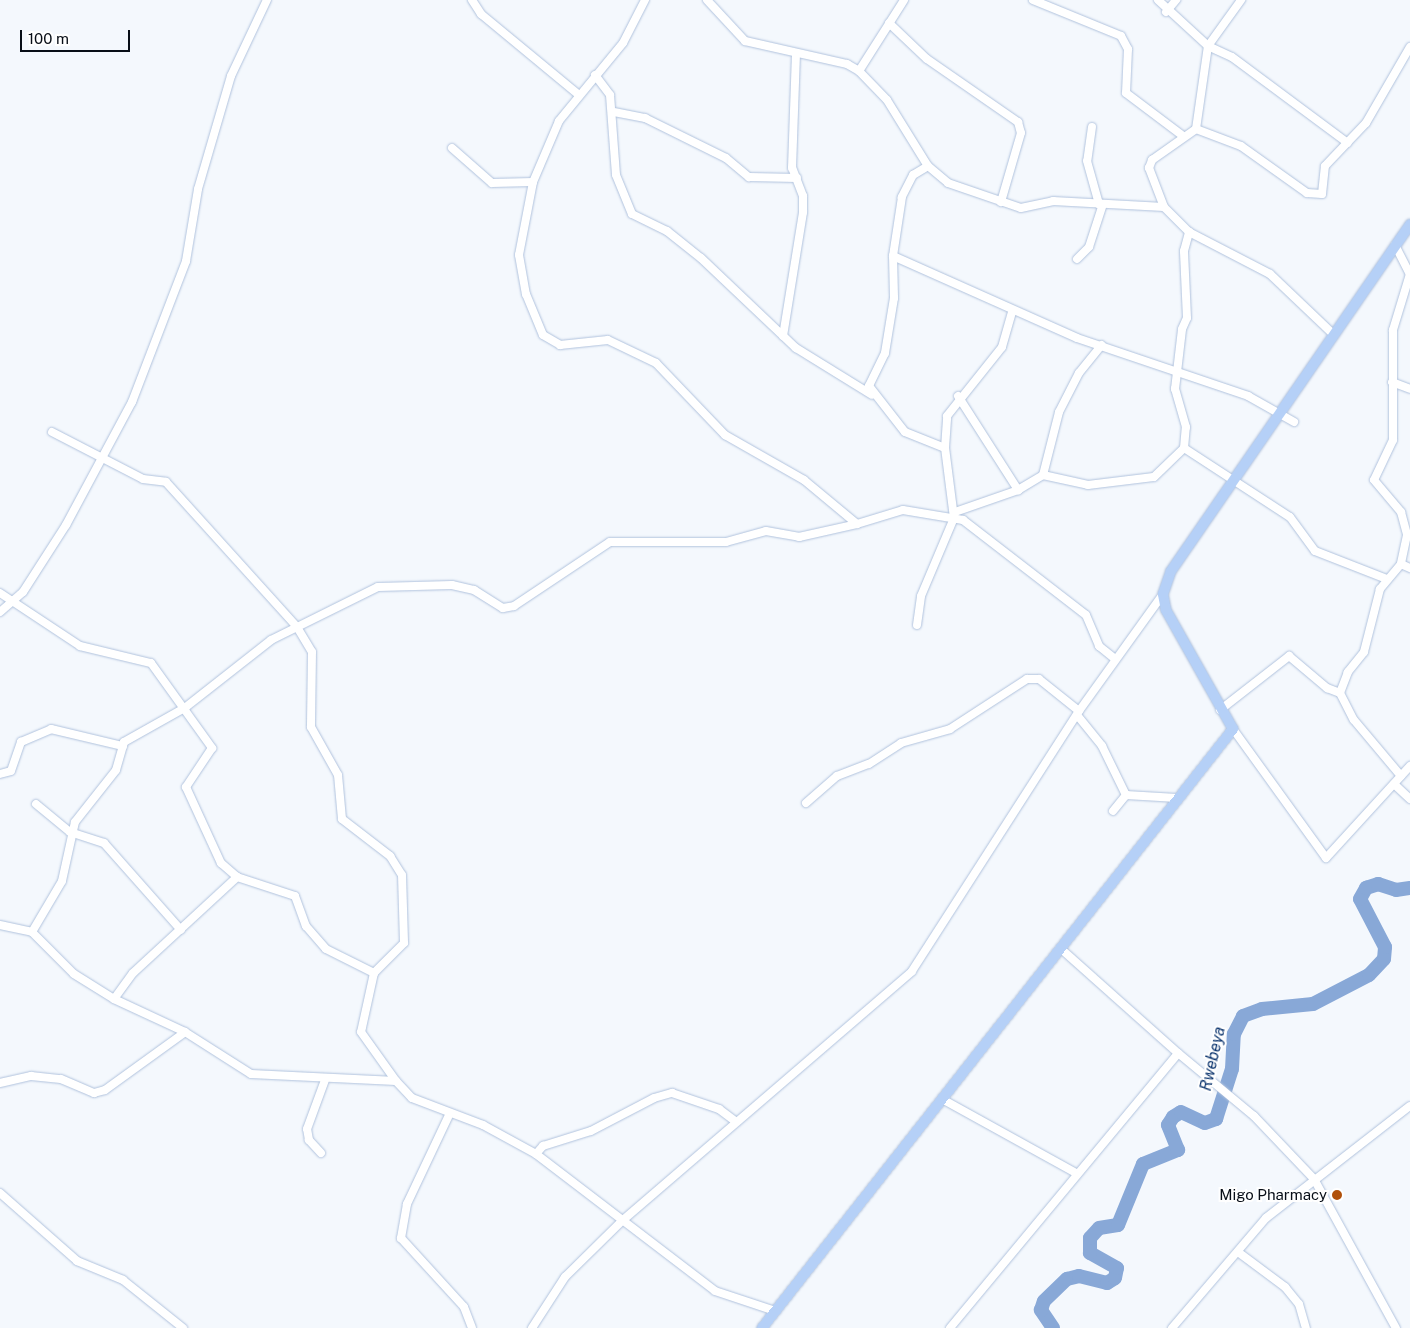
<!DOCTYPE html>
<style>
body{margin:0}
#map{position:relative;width:1410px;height:1328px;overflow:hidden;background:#f4f8fd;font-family:"Public Sans",sans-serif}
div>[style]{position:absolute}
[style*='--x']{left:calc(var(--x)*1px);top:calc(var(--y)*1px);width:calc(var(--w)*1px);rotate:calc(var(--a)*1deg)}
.river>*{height:14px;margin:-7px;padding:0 7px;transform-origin:7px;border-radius:7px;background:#88a8d7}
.roads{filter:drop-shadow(0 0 1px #b0c2dd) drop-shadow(0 0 1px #b0c2dd)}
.minor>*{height:8px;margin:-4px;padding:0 4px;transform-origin:4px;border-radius:4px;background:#fff}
.major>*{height:10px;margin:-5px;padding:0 5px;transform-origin:5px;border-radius:5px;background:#b5d0f7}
.dots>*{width:14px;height:14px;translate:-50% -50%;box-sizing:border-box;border:2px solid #fff;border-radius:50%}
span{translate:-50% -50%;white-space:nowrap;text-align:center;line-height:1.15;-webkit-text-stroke:4px #fff;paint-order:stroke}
.poi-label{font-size:15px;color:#080e17}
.right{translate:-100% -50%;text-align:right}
.water-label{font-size:16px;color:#0c356e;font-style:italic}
.scale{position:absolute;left:20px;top:30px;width:110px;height:22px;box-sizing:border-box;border:2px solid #080e17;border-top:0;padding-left:6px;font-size:15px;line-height:18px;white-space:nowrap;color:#080e17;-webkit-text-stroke:4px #fff;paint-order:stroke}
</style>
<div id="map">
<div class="river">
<i style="--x:1053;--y:1328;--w:22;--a:-124"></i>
<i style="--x:1041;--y:1310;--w:9;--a:-72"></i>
<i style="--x:1044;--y:1301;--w:32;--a:-44"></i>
<i style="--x:1067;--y:1279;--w:12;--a:-14"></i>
<i style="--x:1079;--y:1276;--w:29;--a:14"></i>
<i style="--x:1107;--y:1283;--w:9;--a:-32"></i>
<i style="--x:1115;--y:1278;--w:10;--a:-79"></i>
<i style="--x:1117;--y:1268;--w:31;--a:-151"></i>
<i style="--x:1090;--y:1253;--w:15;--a:-90"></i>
<i style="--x:1090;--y:1238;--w:13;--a:-48"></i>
<i style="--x:1099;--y:1228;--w:19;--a:-9"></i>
<i style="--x:1118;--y:1225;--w:66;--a:-67.7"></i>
<i style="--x:1143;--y:1164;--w:38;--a:-22"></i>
<i style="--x:1178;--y:1150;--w:27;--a:-112"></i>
<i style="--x:1168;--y:1125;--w:9;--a:-58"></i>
<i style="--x:1173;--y:1117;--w:9;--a:-32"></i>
<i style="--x:1181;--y:1112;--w:26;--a:25"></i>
<i style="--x:1205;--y:1123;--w:12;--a:-20"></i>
<i style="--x:1216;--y:1119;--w:52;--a:-72.3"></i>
<i style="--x:1232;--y:1069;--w:35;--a:-87"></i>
<i style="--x:1234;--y:1034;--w:20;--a:-63"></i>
<i style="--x:1243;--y:1016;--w:20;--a:-20"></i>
<i style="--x:1262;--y:1009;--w:51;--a:-5.6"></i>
<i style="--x:1313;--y:1004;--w:63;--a:-27.4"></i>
<i style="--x:1369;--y:975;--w:22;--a:-47"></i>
<i style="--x:1384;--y:959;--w:12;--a:-85"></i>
<i style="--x:1385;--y:947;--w:54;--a:-117.5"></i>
<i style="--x:1360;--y:899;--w:13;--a:-61"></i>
<i style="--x:1366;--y:888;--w:13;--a:-18"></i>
<i style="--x:1378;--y:884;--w:19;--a:18"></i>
<i style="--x:1396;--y:890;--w:14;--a:-8"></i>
</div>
<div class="roads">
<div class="minor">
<i style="--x:472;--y:0;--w:17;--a:57"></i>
<i style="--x:481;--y:14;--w:127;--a:39.6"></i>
<i style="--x:645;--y:0;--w:48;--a:117.1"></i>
<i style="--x:623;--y:43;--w:101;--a:129.4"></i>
<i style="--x:559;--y:121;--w:66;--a:113.1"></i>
<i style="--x:533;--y:182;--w:74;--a:100.9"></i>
<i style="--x:519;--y:255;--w:40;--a:80"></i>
<i style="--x:526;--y:294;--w:44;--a:67.5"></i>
<i style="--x:543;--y:335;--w:20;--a:30"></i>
<i style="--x:560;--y:345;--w:48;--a:-5.9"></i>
<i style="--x:608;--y:340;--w:53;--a:25.6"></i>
<i style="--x:656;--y:363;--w:100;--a:46.2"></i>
<i style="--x:725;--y:435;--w:91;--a:29.7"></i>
<i style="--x:804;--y:480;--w:69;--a:39.7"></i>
<i style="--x:857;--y:524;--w:48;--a:-16.9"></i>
<i style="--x:903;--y:510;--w:61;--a:9.5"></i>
<i style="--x:963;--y:520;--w:155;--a:37.7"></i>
<i style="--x:1086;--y:615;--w:34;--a:67"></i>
<i style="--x:1099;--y:646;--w:21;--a:39"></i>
<i style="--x:707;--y:0;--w:56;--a:47.2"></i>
<i style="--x:745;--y:41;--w:105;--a:12.7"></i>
<i style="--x:847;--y:64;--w:14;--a:30"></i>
<i style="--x:859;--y:71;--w:40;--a:46"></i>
<i style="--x:887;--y:100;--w:78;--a:58.2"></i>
<i style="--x:928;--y:166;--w:26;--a:40"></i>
<i style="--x:948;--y:183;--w:77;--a:18.9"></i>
<i style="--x:1021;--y:208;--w:33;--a:-12"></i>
<i style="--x:1053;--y:201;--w:111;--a:3.1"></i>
<i style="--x:1164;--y:207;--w:35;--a:45"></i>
<i style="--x:1189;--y:232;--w:91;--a:27.4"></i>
<i style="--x:1270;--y:274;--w:87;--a:43.6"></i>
<i style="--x:1033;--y:0;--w:95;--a:22.2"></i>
<i style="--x:1121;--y:36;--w:15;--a:62"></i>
<i style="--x:1128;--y:49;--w:44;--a:92.6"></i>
<i style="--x:1126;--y:93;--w:71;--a:37"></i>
<i style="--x:1158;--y:0;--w:68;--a:42.6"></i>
<i style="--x:1208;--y:46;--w:26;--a:25"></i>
<i style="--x:1232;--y:57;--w:144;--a:36.6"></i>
<i style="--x:1166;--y:12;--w:16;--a:-50"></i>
<i style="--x:889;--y:23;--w:52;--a:43.5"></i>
<i style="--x:927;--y:59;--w:111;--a:34.7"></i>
<i style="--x:1018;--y:122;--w:11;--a:75"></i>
<i style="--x:1021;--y:133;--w:72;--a:106.2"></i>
<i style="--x:859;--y:71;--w:84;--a:-57.6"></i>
<i style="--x:595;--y:75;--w:25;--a:53"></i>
<i style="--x:610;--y:95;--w:80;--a:85.7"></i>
<i style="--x:616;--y:175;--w:42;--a:67.7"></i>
<i style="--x:632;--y:214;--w:39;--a:26"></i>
<i style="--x:667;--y:231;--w:43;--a:38.5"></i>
<i style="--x:701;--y:258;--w:131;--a:43.5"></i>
<i style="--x:796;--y:348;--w:89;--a:31.7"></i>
<i style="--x:614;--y:112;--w:32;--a:11"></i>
<i style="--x:645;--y:118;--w:90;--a:26.3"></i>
<i style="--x:726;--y:158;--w:30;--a:40"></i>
<i style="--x:749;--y:177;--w:48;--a:1.2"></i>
<i style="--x:1092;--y:127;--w:34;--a:98"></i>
<i style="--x:1087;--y:161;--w:45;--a:74.4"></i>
<i style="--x:1196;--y:129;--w:84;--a:-81.8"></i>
<i style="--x:1208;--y:46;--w:57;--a:-54.3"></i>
<i style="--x:452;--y:148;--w:53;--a:41.2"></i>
<i style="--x:492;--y:183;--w:41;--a:-1.4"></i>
<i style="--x:928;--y:166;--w:17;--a:149"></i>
<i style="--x:913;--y:175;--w:25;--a:117"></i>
<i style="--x:902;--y:197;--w:60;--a:98.7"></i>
<i style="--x:893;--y:256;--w:42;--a:88.6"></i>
<i style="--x:894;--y:298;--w:56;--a:99.3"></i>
<i style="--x:885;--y:353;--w:37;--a:116"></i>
<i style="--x:869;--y:386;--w:58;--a:52"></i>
<i style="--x:905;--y:432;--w:43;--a:21.8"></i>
<i style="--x:1164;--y:207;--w:42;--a:-111"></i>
<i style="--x:1149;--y:168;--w:9;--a:-69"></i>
<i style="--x:1152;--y:160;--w:54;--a:-35.2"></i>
<i style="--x:1196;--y:129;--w:48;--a:20.7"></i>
<i style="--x:1241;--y:146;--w:81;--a:35.5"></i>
<i style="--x:1307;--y:193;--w:15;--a:4"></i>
<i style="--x:1322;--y:194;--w:28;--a:-84"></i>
<i style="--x:1325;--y:166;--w:59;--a:-46.4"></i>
<i style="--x:1366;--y:123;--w:88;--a:-59.9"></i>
<i style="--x:1395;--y:245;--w:33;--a:63"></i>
<i style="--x:1410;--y:274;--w:59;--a:106.9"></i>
<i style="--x:1393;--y:330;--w:110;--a:90"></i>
<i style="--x:1393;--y:440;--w:44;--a:115.4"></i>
<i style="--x:1374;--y:480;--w:42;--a:49.8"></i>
<i style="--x:1401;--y:512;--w:24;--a:75"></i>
<i style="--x:1407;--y:535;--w:30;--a:102"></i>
<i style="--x:1401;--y:564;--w:33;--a:130"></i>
<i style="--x:1380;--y:589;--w:65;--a:104.3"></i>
<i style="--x:1364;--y:652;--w:26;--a:129"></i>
<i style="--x:1348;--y:672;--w:22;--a:111"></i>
<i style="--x:1340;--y:693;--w:30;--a:63"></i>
<i style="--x:1354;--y:720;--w:73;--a:50"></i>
<i style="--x:893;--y:256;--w:201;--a:24"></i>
<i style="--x:1077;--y:338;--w:181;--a:18.7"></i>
<i style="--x:1248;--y:396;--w:53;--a:29.5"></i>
<i style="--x:1077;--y:259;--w:17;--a:-45"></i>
<i style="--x:1089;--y:247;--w:45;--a:-72"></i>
<i style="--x:783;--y:336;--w:126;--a:-80.8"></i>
<i style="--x:803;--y:212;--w:16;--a:-90"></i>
<i style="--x:803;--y:196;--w:30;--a:-111"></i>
<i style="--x:792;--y:168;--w:115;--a:-88"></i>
<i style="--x:1392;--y:382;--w:19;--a:21"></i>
<i style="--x:958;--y:396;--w:112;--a:57.4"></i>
<i style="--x:52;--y:432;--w:102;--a:27.3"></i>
<i style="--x:143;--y:479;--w:23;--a:7"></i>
<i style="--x:166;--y:482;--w:195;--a:47.9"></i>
<i style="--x:297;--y:627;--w:29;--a:59"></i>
<i style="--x:312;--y:652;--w:75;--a:90.8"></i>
<i style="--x:311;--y:727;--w:55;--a:60.6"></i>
<i style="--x:338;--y:775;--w:44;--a:84.8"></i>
<i style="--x:342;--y:819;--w:61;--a:37.6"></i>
<i style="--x:390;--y:856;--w:22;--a:58"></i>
<i style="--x:402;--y:875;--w:68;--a:88.3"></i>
<i style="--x:404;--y:943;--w:42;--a:135"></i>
<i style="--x:374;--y:973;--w:60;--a:102.4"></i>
<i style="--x:361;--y:1032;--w:60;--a:54.5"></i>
<i style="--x:1184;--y:448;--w:21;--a:-85"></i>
<i style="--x:1186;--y:427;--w:40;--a:-106"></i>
<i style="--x:1175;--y:389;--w:60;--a:-83.3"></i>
<i style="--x:1182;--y:329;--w:12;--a:-66"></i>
<i style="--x:1187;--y:318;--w:67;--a:-92.6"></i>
<i style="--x:1184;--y:251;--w:20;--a:-75"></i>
<i style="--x:1043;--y:475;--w:46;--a:12.5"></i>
<i style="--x:1088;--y:485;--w:66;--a:-6.9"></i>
<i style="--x:1154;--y:477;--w:42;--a:-44"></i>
<i style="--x:1184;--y:448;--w:126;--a:33.1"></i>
<i style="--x:1290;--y:517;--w:42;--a:53.7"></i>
<i style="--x:1315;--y:551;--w:77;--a:21.3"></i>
<i style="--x:955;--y:512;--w:67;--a:-19.2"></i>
<i style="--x:1018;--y:490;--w:29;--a:-31"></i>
<i style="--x:1043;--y:475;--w:65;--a:-75.7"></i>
<i style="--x:1059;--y:412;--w:44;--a:-62.9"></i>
<i style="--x:1079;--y:373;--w:36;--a:-51"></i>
<i style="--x:1401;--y:564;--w:10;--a:24"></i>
<i style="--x:0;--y:593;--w:96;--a:33.5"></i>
<i style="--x:80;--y:646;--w:73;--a:13.5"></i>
<i style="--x:151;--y:663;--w:105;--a:54.3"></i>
<i style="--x:212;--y:748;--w:47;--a:123.7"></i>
<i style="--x:186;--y:787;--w:84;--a:65.3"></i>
<i style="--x:221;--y:863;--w:21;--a:41"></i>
<i style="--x:237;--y:877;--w:61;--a:18.1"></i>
<i style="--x:295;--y:896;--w:32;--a:70"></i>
<i style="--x:306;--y:926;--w:30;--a:49"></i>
<i style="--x:326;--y:949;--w:54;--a:26.6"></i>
<i style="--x:0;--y:612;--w:30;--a:-41"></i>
<i style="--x:23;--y:592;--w:80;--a:-57.3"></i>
<i style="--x:66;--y:525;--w:140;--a:-61.8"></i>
<i style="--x:132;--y:402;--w:151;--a:-69"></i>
<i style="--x:186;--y:261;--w:73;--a:-80.5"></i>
<i style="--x:198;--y:189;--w:118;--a:-73.7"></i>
<i style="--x:231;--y:76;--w:84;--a:-64.7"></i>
<i style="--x:917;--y:625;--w:29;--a:-82"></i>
<i style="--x:921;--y:596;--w:85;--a:-67.1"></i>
<i style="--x:954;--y:518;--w:71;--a:-97.3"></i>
<i style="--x:945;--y:448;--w:32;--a:-86"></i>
<i style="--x:947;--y:416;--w:88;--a:-51.4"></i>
<i style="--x:1002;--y:347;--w:37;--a:-74"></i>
<i style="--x:1220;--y:710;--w:88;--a:-38"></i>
<i style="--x:1289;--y:656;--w:50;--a:40.1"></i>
<i style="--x:1327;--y:688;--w:14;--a:21"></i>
<i style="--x:1077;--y:715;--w:40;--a:51"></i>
<i style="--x:1102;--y:746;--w:55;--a:63.9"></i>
<i style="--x:1233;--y:729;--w:159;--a:54.2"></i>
<i style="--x:1326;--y:858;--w:125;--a:-47.6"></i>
<i style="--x:0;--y:774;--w:11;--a:-15"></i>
<i style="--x:11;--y:771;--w:31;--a:-71"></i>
<i style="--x:21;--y:742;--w:33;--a:-23"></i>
<i style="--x:51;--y:729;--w:74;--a:13.3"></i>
<i style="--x:1394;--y:784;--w:22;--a:43"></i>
<i style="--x:806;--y:803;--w:41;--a:-41.1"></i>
<i style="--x:837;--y:776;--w:34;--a:-21"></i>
<i style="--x:869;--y:764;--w:38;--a:-33"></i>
<i style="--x:901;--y:743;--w:51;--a:-15.9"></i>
<i style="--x:950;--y:729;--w:92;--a:-33"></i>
<i style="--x:1027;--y:679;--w:12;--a:0"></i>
<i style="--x:1039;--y:679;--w:51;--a:38.7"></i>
<i style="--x:36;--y:804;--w:44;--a:39.5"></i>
<i style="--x:70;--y:832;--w:36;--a:18"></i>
<i style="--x:104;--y:843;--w:116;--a:48.5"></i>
<i style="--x:1113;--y:811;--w:21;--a:-51"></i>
<i style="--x:1126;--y:795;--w:51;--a:3.4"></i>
<i style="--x:0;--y:925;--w:33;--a:12"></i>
<i style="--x:32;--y:932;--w:59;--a:45"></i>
<i style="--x:74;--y:974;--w:47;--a:32"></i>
<i style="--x:114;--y:999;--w:78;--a:24.9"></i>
<i style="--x:185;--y:1032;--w:78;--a:32.5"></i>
<i style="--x:251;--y:1074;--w:145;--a:2.8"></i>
<i style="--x:396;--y:1081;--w:23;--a:47"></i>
<i style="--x:412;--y:1098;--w:76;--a:20.8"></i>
<i style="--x:483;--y:1125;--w:60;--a:28.7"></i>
<i style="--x:536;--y:1154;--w:225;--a:37.4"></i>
<i style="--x:715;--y:1291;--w:63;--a:18.4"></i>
<i style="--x:32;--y:932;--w:59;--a:-59.5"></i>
<i style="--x:62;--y:881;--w:60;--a:-77.6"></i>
<i style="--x:75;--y:822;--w:66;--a:-51.7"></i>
<i style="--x:116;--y:770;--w:29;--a:-74"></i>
<i style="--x:124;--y:742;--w:71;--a:-29.4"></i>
<i style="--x:186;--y:707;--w:108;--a:-38.2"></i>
<i style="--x:271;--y:640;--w:119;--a:-26.4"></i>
<i style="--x:378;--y:587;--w:74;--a:-1.5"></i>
<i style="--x:452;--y:585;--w:23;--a:13"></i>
<i style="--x:474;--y:590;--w:34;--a:32"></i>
<i style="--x:503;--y:608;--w:11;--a:-10"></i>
<i style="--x:514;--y:606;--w:115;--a:-33.7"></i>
<i style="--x:610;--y:542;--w:116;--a:0"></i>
<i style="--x:726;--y:542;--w:41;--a:-15.4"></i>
<i style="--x:766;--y:531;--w:34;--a:10"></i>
<i style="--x:799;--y:537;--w:59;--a:-12.6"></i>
<i style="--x:1060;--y:948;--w:158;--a:41.7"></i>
<i style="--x:114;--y:999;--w:32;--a:-54"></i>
<i style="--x:133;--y:973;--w:142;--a:-42.7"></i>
<i style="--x:0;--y:1083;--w:32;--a:-13"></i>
<i style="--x:31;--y:1076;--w:30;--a:6"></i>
<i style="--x:61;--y:1079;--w:36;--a:23"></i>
<i style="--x:94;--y:1093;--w:11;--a:-15"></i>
<i style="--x:105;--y:1090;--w:99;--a:-35.9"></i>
<i style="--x:942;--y:1099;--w:153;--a:28.9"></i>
<i style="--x:450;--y:1113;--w:101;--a:115.3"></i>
<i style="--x:407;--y:1204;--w:35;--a:100"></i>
<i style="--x:401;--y:1238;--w:93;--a:47.6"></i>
<i style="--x:464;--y:1307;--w:22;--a:69"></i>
<i style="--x:321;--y:1153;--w:18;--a:-133"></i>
<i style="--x:309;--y:1140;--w:11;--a:-100"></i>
<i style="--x:307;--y:1129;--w:52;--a:-69.8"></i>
<i style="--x:536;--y:1154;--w:11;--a:-49"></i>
<i style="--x:543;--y:1146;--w:50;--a:-17.4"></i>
<i style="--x:591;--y:1131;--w:71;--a:-27.6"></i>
<i style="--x:654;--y:1098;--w:19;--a:-16"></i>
<i style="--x:672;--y:1093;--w:50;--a:18.8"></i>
<i style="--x:719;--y:1109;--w:20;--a:37"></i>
<i style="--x:0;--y:1193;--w:103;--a:41.4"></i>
<i style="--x:77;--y:1261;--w:50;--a:22.4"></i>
<i style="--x:123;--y:1280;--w:77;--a:38.7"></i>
<i style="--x:1238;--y:1252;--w:59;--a:36.7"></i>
<i style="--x:1285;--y:1287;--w:22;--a:51"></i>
<i style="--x:1299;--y:1304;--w:25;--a:74"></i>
<i style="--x:532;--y:1328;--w:61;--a:-57.1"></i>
<i style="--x:565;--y:1277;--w:81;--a:-44.5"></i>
<i style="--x:623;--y:1220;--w:381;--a:-40.7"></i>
<i style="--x:912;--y:971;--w:309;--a:-57.3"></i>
<i style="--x:1079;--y:711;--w:144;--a:-54.3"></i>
<i style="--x:950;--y:1328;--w:357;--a:-50.3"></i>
<i style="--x:1178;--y:1053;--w:99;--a:39.7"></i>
<i style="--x:1254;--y:1116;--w:87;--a:46.4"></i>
<i style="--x:1314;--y:1179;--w:170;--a:61.2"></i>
<i style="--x:1172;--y:1328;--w:145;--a:-49.5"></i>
<i style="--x:1266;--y:1218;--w:182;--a:-37.9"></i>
</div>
<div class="major">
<i style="--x:762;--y:1328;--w:762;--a:-51.82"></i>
<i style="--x:1233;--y:729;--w:137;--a:-119.4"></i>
<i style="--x:1166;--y:610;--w:16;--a:-101"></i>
<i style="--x:1163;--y:594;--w:24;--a:-71"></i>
<i style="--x:1171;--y:571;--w:421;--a:-55.4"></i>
</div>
</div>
<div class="dots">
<i style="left:1337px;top:1195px;background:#b0500a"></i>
</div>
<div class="poi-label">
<span class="right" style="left:1327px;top:1195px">Migo Pharmacy</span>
</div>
<div class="water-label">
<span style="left:1213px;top:1059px;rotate:-77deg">Rwebeya</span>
</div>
<div class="scale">100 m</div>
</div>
